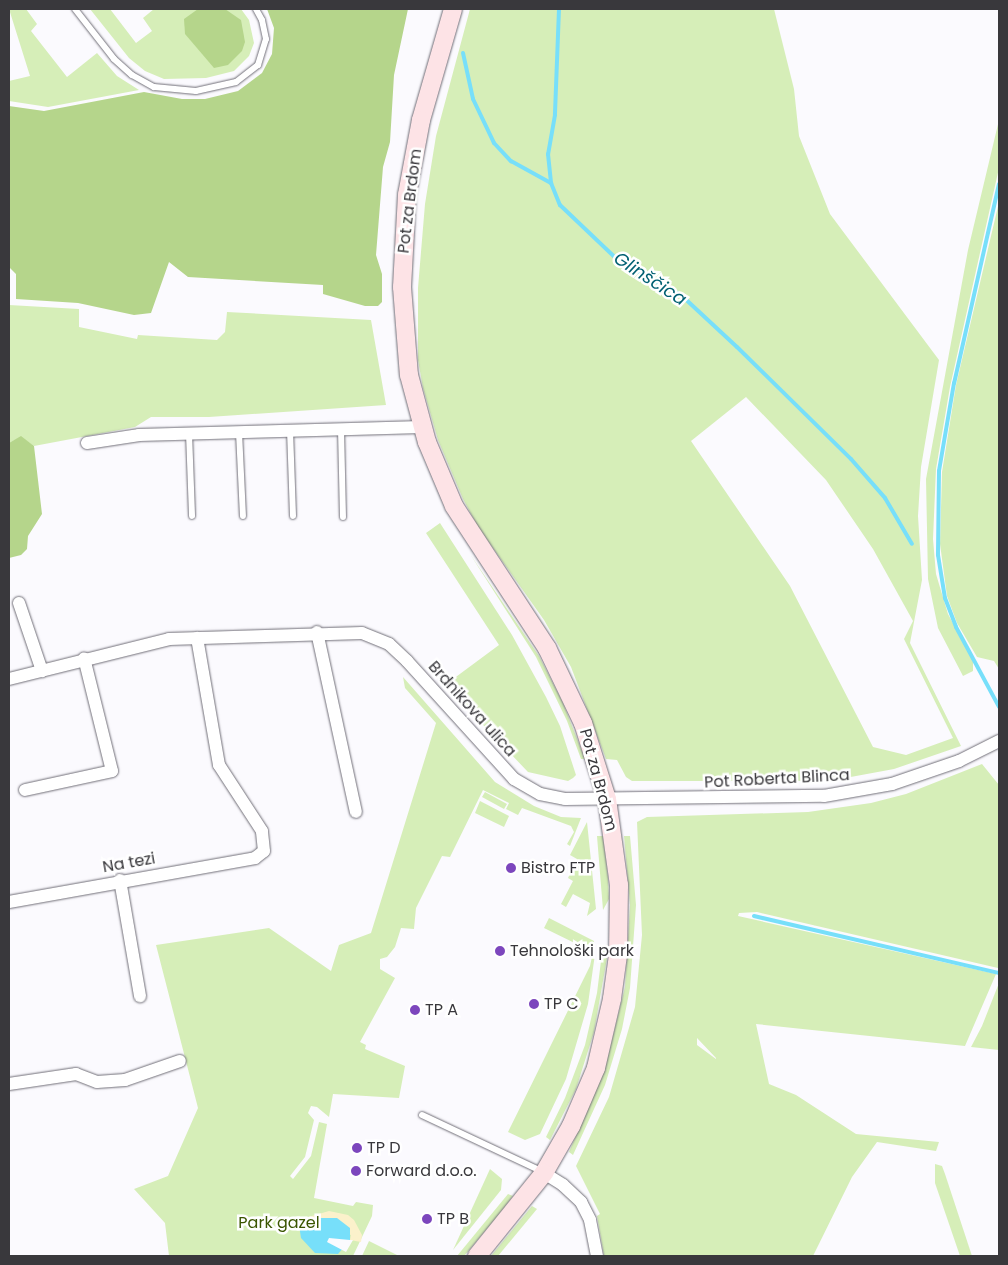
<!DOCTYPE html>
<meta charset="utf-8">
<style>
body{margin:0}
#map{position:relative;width:1008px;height:1265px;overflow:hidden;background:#fbfafe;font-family:Poppins,sans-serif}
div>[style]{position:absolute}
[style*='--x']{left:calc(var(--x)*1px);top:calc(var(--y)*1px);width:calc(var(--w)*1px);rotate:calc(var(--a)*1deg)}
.green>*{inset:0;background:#d6eeb8}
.forest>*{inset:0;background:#b5d58b}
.sand>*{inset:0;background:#fbf1cb}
.water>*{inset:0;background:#77dffa}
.pier>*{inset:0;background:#fbfafe}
.stream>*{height:4px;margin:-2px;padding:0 2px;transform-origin:2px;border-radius:2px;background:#77dffa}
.roads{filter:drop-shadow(0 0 1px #716f78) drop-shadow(0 0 1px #716f78)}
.service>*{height:6px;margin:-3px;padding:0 3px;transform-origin:3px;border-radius:3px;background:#fff}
.minor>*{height:12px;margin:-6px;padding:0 6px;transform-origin:6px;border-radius:6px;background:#fff}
.secondary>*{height:18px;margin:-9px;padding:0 9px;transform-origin:9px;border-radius:9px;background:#fde3e6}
.dots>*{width:14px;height:14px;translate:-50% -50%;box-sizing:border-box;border:2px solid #fff;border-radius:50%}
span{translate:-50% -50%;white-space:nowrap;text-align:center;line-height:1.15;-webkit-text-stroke:5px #fff;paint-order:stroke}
.street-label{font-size:16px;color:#39383c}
.poi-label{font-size:16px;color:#39383c}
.left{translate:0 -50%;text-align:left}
.park-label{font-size:16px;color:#3a5500}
.water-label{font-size:18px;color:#006072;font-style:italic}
.frame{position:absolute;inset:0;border:10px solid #39383c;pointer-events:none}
</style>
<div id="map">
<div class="green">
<i style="clip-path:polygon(9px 9px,26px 9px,37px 24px,31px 31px,67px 77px,97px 53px,117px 76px,139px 90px,48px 107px,9px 101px,9px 81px,30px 76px)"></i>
<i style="clip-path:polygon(90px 9px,110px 9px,136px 43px,152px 31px,143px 18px,154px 9px,241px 9px,249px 20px,254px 43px,249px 56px,234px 71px,206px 78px,164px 79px,145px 71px,129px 58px)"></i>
<i style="clip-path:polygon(evenodd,470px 9px,774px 9px,794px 89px,799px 136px,830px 214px,939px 360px,921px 467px,918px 516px,922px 580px,910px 643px,961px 746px,894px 769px,829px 781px,632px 781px,626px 777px,617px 760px,606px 759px,571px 667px,544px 620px,478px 527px,463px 499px,438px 440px,423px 388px,418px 360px,418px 288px,425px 204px,436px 136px,470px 9px,746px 397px,826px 480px,873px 549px,913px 621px,904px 639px,953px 738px,906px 755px,873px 747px,790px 586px,691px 441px,746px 397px)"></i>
<i style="clip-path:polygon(999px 120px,999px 168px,950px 387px,936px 469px,933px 539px,936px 574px,948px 614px,973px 661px,973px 671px,963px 676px,938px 628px,928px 579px,926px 479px,968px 250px)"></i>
<i style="clip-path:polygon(999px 202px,999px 669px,994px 661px,977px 657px,957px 623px,947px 596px,940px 544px,942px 472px,956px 385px)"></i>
<i style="clip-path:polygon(9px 305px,79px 309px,79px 327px,137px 339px,138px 335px,217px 340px,225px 332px,227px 312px,371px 320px,386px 405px,209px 417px,151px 417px,135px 427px,34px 446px,21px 437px,9px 443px)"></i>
<i style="clip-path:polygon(440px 523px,512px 635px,546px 697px,560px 726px,576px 775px,573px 778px,568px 781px,528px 772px,445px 685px,499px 645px,426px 533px)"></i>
<i style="clip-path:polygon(470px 554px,539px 656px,563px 703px,585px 759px,581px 759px,567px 721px,536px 657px)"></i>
<i style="clip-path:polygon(403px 677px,495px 782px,534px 806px,561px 817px,581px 818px,570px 846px,567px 844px,574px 832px,571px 826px,522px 808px,518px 815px,506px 809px,509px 803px,483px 790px,450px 857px,442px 856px,416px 908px,414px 929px,401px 928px,395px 947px,387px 957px,380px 959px,380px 969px,395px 978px,360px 1042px,366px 1045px,365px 1049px,405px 1066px,399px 1098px,333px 1094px,329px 1117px,317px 1107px,311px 1106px,308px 1113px,314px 1120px,305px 1157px,290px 1176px,293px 1179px,311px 1156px,319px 1122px,327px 1124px,314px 1198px,353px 1206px,356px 1202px,373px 1205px,372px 1216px,353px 1256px,169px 1256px,165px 1223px,134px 1189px,168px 1176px,198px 1108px,156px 945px,269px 928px,331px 971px,339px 945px,371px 933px,436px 723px,405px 688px)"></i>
<i style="clip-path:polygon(evenodd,982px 764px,999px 785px,998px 968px,757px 912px,739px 913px,738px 916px,996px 974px,965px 1046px,756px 1024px,769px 1084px,796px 1095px,856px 1134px,939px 1142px,936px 1151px,877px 1142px,852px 1177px,813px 1256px,604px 1256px,597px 1216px,600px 1214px,576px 1166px,609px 1097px,635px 1007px,642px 935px,637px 822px,647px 817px,808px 812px,871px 803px,906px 794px,982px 764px,697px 1038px,716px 1058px,716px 1059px,697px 1045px,697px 1038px)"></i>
<i style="clip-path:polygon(485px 792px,507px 804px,504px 809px,482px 797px)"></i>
<i style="clip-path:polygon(480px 801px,509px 816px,504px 827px,475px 813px)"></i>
<i style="clip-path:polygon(587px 822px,596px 909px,587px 916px,590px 903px,573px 894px,566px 907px,561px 904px,573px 881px,568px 878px,577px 859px,570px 855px)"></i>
<i style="clip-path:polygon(597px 836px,603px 836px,608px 877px,609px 899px,603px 910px)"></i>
<i style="clip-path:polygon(624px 836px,630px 836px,636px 905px,630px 988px,622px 1029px,605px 1085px,573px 1155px,569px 1152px,605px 1068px,625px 987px,630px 905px)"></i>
<i style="clip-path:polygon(549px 918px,594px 941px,595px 954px,588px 1004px,566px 1079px,540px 1134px,525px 1140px,508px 1132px,590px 966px,593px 952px,544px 928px)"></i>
<i style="clip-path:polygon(603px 945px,607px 958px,594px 1032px,576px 1089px,550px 1140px,546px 1137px,565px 1098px,585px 1045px,597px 993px)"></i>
<i style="clip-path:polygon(999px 983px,999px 1050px,971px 1047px,982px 1026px)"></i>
<i style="clip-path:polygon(935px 1164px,942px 1166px,945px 1174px,972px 1256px,960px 1256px,935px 1183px)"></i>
<i style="clip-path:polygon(490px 1169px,502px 1179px,501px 1190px,453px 1250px)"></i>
<i style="clip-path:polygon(508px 1194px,513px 1196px,496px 1218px,464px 1256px,457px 1256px)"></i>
<i style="clip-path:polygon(532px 1206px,537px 1209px,498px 1256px,491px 1256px)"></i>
<i style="clip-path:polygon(369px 1241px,399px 1256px,362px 1256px)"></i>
</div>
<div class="forest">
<i style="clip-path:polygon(198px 9px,225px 9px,241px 20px,245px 42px,242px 51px,228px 65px,214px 68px,185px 34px,184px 19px)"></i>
<i style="clip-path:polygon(267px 9px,408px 9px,394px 75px,390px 142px,383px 167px,376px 255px,382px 274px,382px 302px,378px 306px,365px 306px,323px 294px,323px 285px,188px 277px,169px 262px,151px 313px,134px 315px,78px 303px,16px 299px,16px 274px,9px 267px,9px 106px,44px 111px,144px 92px,182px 99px,205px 99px,238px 91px,262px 73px,272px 54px,274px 28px)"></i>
<i style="clip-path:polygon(21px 436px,34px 446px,42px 514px,28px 536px,27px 549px,21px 555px,9px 558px,9px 443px)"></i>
</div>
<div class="sand">
<i style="clip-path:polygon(329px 1211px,348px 1215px,354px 1220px,362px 1235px,361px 1242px,350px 1240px,351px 1235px,306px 1222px,299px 1225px,298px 1220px)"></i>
</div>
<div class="water">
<i style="clip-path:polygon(318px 1218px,337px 1218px,350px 1228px,350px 1240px,338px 1254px,315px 1253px,301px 1238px,299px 1225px)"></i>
</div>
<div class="pier">
<i style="clip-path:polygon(329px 1238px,350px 1240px,353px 1240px,346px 1252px,327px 1242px)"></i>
</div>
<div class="stream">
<i style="--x:559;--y:9;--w:106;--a:92.2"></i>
<i style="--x:555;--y:115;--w:40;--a:100"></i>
<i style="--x:548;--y:154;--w:29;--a:84"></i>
<i style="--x:551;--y:183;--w:24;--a:68"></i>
<i style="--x:560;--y:205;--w:84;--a:43.6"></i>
<i style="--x:621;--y:263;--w:68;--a:28.1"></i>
<i style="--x:681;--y:295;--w:76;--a:42.9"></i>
<i style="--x:737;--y:347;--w:160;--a:44.5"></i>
<i style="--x:851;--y:459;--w:52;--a:48.9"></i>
<i style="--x:885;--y:498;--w:53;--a:59.6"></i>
<i style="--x:463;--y:53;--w:47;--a:77.7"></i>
<i style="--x:473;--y:99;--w:49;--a:64.5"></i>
<i style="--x:494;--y:143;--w:25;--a:47"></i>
<i style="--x:511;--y:161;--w:46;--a:28.8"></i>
<i style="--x:999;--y:184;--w:204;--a:102.7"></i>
<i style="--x:954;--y:383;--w:89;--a:99.7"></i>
<i style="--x:939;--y:471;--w:84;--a:90.7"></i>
<i style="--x:938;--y:555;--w:44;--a:80.8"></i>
<i style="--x:945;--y:598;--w:31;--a:69"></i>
<i style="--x:956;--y:627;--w:91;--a:61.7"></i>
<i style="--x:754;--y:916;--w:252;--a:13.1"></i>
</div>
<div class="roads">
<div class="service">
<i style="--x:75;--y:9;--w:63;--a:52"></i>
<i style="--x:114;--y:59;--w:24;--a:42"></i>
<i style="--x:132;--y:75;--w:25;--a:29"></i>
<i style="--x:154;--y:87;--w:42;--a:5.4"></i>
<i style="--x:196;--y:91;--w:41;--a:-12.7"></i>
<i style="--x:236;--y:82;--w:28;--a:-38"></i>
<i style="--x:258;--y:65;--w:27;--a:-73"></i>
<i style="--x:266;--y:39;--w:19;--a:-102"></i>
<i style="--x:262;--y:20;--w:13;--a:-119"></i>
<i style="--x:341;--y:429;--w:88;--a:88.7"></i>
<i style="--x:290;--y:430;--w:86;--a:88"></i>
<i style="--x:239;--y:432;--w:84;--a:87.3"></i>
<i style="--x:189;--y:433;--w:83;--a:87.9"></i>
<i style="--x:422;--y:1115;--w:134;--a:25.2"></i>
</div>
<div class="minor">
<i style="--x:87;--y:443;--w:53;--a:-8.7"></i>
<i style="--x:139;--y:435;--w:283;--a:-1.6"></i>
<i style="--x:19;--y:603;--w:72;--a:71.3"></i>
<i style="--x:317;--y:632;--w:184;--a:77.8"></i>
<i style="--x:9;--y:679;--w:165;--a:-14"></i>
<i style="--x:169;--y:639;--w:193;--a:-1.8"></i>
<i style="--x:362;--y:633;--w:29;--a:22"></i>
<i style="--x:389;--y:644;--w:25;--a:43"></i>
<i style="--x:407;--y:661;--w:159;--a:47.8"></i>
<i style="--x:514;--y:779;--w:30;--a:30"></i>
<i style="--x:540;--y:794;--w:25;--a:11"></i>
<i style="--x:565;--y:799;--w:259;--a:-0.7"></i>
<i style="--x:824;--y:796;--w:69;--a:-10"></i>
<i style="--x:892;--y:784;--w:71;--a:-18.9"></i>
<i style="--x:959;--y:761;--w:45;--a:-26.6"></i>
<i style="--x:25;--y:790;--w:89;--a:-12.3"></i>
<i style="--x:112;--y:771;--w:116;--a:-103.9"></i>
<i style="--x:120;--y:880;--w:118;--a:80.2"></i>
<i style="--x:9;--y:902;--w:250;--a:-10.1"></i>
<i style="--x:255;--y:858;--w:11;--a:-38"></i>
<i style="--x:264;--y:851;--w:20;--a:-96"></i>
<i style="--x:262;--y:831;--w:79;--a:-123.1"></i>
<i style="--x:219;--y:765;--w:129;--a:-99.8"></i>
<i style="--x:9;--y:1084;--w:68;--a:-8.5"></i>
<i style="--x:76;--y:1074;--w:22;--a:21"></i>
<i style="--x:97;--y:1082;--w:28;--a:-4"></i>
<i style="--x:125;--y:1080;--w:58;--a:-19.1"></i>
<i style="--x:544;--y:1173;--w:22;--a:32"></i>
<i style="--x:563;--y:1185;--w:25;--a:43"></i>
<i style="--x:581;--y:1202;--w:20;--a:63"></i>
<i style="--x:590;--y:1220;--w:37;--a:79"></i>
</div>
<div class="secondary">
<i style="--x:453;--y:9;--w:116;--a:106.1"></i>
<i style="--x:421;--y:120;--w:76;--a:100.6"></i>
<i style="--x:407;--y:195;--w:92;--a:93.1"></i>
<i style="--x:402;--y:287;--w:88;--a:85.5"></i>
<i style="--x:409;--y:375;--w:69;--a:75"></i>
<i style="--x:427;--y:442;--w:69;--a:67.1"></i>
<i style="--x:454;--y:506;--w:170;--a:56.8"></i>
<i style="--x:547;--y:648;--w:83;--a:64.4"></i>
<i style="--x:583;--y:723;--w:80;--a:72.5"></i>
<i style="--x:607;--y:799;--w:87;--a:82.1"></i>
<i style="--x:619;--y:885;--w:70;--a:90.8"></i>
<i style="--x:618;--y:955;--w:44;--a:97.8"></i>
<i style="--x:612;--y:999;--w:71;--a:103.1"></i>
<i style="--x:596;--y:1068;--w:63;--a:113.3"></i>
<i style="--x:571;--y:1126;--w:54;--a:119.9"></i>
<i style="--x:544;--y:1173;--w:107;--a:128.9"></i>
</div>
</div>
<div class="dots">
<i style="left:511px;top:868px;background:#7c46bd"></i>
<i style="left:500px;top:951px;background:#7c46bd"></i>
<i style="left:534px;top:1004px;background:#7c46bd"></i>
<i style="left:415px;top:1010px;background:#7c46bd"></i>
<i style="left:357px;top:1148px;background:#7c46bd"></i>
<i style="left:356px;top:1171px;background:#7c46bd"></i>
<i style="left:427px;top:1219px;background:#7c46bd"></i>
</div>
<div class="street-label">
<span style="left:410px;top:201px;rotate:-83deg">Pot za Brdom</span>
<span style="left:472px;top:709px;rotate:48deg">Brdnikova ulica</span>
<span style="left:777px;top:779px;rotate:-3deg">Pot Roberta Blinca</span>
<span style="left:598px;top:780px;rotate:75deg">Pot za Brdom</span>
<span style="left:129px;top:863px;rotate:-10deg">Na tezi</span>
</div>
<div class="poi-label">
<span class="left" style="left:521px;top:868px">Bistro FTP</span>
<span class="left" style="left:510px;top:951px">Tehnološki park</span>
<span class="left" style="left:544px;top:1004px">TP C</span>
<span class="left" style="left:425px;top:1010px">TP A</span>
<span class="left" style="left:367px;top:1148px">TP D</span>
<span class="left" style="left:366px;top:1171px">Forward d.o.o.</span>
<span class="left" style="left:437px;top:1219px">TP B</span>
</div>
<div class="park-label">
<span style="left:279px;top:1223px">Park gazel</span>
</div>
<div class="water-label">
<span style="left:650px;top:279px;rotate:33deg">Glinščica</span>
</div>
<div class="frame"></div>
</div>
